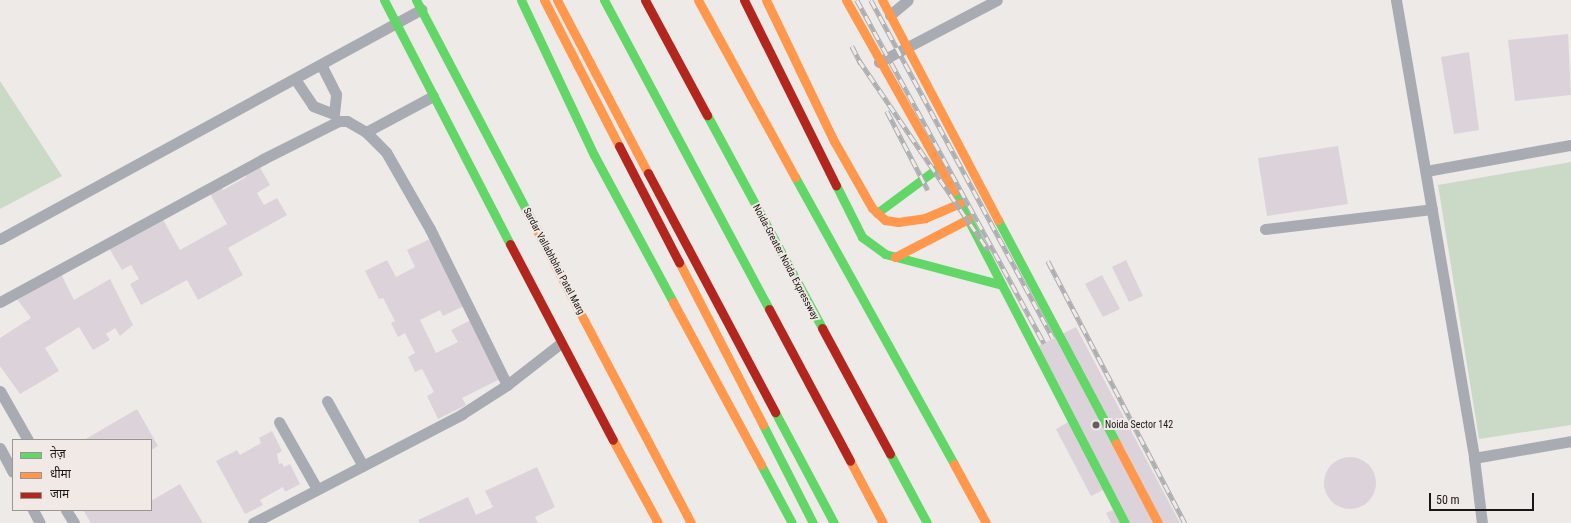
<!DOCTYPE html>
<meta charset="utf-8">
<style>
body{margin:0}
#map{position:relative;width:1571px;height:523px;overflow:hidden;background:#edeae8;font-family:"Roboto Condensed","Noto Sans Devanagari",sans-serif}
div>[style]{position:absolute}
[style*='--x']{left:calc(var(--x)*1px);top:calc(var(--y)*1px);width:calc(var(--w)*1px);rotate:calc(var(--a)*1deg)}
.green>*{inset:0;background:#cbdac6}
.building>*{inset:0;background:#dcd3da}
.round{border-radius:50%}
.street>*{height:11px;margin:-5.5px;padding:0 5.5px;transform-origin:5.5px;border-radius:5.5px;background:#a8acb2}
.fast>*{height:9px;margin:-4.5px;padding:0 4.5px;transform-origin:4.5px;border-radius:4.5px;background:#63d668}
.slow>*{height:9px;margin:-4.5px;padding:0 4.5px;transform-origin:4.5px;border-radius:4.5px;background:#ff974d}
.jam>*{height:9px;margin:-4.5px;padding:0 4.5px;transform-origin:4.5px;border-radius:4.5px;background:#b3261e}
.rail>*{height:4.5px;margin-top:-2.25px;transform-origin:0;background:repeating-linear-gradient(90deg,#f0e9e5 0 9px,#adaeb1 0 18px);box-sizing:border-box;border-block:1px solid #adaeb1}
.dots>*{width:11px;height:11px;translate:-50% -50%;box-sizing:border-box;border:2px solid #f0e9e5;border-radius:50%}
span{translate:-50% -50%;white-space:nowrap;text-align:center;line-height:1.15;-webkit-text-stroke:4px #f0e9e5;paint-order:stroke}
.street-label{font-size:10px;color:#191615}
.poi-label{font-size:10px;color:#191615}
.left{translate:0 -50%;text-align:left}
.legend{position:absolute;left:12px;top:439px;width:140px;height:72px;box-sizing:border-box;background:#f0e9e5;border:1px solid #9a9592;margin:0;padding:5px 7px;list-style:none;font-size:12px;color:#191615}
.legend li{display:flex;align-items:center;gap:8px;height:20px}
.legend b{width:20px;border:1px solid #9a9592}
.scale{position:absolute;left:1429px;top:493px;width:105px;height:18px;box-sizing:border-box;border:2px solid #191615;border-top:0;padding-left:5px;font-size:12px;line-height:14px;white-space:nowrap;color:#191615;-webkit-text-stroke:3px #f0e9e5;paint-order:stroke}
</style>
<div id="map">
<div class="green">
<i style="clip-path:polygon(0 81px,62px 176px,0 209px)"></i>
<i style="clip-path:polygon(1571px 162px,1571px 425px,1479px 439px,1438px 185px)"></i>
</div>
<div class="building">
<i style="clip-path:polygon(1568px 34px,1571px 95px,1515px 101px,1508px 40px)"></i>
<i style="clip-path:polygon(1469px 52px,1479px 130px,1454px 134px,1441px 57px)"></i>
<i style="clip-path:polygon(1338px 146px,1348px 204px,1267px 216px,1258px 158px)"></i>
<i style="clip-path:polygon(258px 164px,270px 185px,257px 193px,264px 205px,277px 198px,287px 215px,228px 248px,243px 275px,198px 300px,187px 280px,141px 305px,130px 284px,139px 279px,131px 265px,122px 270px,109px 248px,162px 218px,180px 250px,227px 224px,209px 192px,221px 185px,223px 190px,246px 177px,244px 172px)"></i>
<i style="clip-path:polygon(430px 239px,464px 306px,443px 316px,440px 310px,420px 320px,436px 353px,458px 342px,451px 330px,471px 320px,500px 379px,462px 398px,466px 405px,438px 419px,427px 396px,434px 392px,422px 369px,415px 372px,408px 357px,415px 353px,405px 333px,398px 337px,391px 323px,395px 321px,383px 298px,379px 299px,365px 271px,387px 260px,396px 277px,415px 267px,407px 250px)"></i>
<i style="clip-path:polygon(1126px 260px,1143px 296px,1129px 302px,1112px 267px)"></i>
<i style="clip-path:polygon(60px 272px,74px 300px,110px 279px,133px 325px,120px 336px,115px 328px,106px 334px,110px 340px,93px 350px,79px 327px,45px 348px,59px 371px,20px 394px,0 366px,0 338px,31px 318px,17px 299px)"></i>
<i style="clip-path:polygon(1102px 275px,1120px 309px,1103px 317px,1085px 284px)"></i>
<i style="clip-path:polygon(1076px 327px,1180px 523px,1111px 523px,1106px 513px,1113px 510px,1103px 490px,1091px 496px,1056px 429px,1070px 421px,1038px 346px)"></i>
<i style="clip-path:polygon(137px 409px,158px 446px,151px 450px,151px 440px,84px 440px)"></i>
<i style="clip-path:polygon(272px 431px,282px 451px,277px 454px,279px 464px,282px 463px,284px 467px,290px 464px,300px 484px,285px 492px,283px 487px,260px 500px,263px 505px,245px 514px,216px 461px,237px 450px,240px 455px,261px 443px,259px 438px)"></i>
<i class="round" style="left:1324px;top:457px;width:52px;height:52px"></i>
<i style="clip-path:polygon(537px 467px,555px 507px,535px 517px,538px 523px,420px 523px,418px 520px,468px 497px,476px 515px,493px 507px,485px 491px)"></i>
<i style="clip-path:polygon(180px 484px,203px 523px,91px 523px,83px 510px,151px 510px,151px 501px)"></i>
</div>
<div class="street">
<i style="--x:1396;--y:0;--w:465;--a:80.3"></i>
<i style="--x:1474;--y:458;--w:65;--a:83"></i>
<i style="--x:890;--y:15;--w:23;--a:-40"></i>
<i style="--x:879;--y:62;--w:133;--a:-27.7"></i>
<i style="--x:295;--y:79;--w:32;--a:56"></i>
<i style="--x:313;--y:106;--w:22;--a:21"></i>
<i style="--x:334;--y:114;--w:20;--a:-84"></i>
<i style="--x:336;--y:94;--w:33;--a:-117"></i>
<i style="--x:366;--y:132;--w:76;--a:-28.2"></i>
<i style="--x:1426;--y:171;--w:147;--a:-10.2"></i>
<i style="--x:1265;--y:229;--w:168;--a:-6.8"></i>
<i style="--x:0;--y:239;--w:480;--a:-28.6"></i>
<i style="--x:0;--y:302;--w:299;--a:-28.5"></i>
<i style="--x:263;--y:159;--w:85;--a:-26.6"></i>
<i style="--x:339;--y:121;--w:8;--a:0"></i>
<i style="--x:347;--y:121;--w:22;--a:30"></i>
<i style="--x:366;--y:132;--w:28;--a:45"></i>
<i style="--x:386;--y:152;--w:89;--a:60.3"></i>
<i style="--x:430;--y:229;--w:174;--a:63.7"></i>
<i style="--x:0;--y:391;--w:56;--a:60.3"></i>
<i style="--x:327;--y:401;--w:74;--a:61"></i>
<i style="--x:279;--y:422;--w:77;--a:60.4"></i>
<i style="--x:0;--y:448;--w:27;--a:62"></i>
<i style="--x:1474;--y:458;--w:98;--a:-9.9"></i>
<i style="--x:33;--y:510;--w:15;--a:62"></i>
<i style="--x:66;--y:510;--w:15;--a:58"></i>
<i style="--x:253;--y:523;--w:236;--a:-27.5"></i>
<i style="--x:462;--y:414;--w:54;--a:-32.8"></i>
<i style="--x:507;--y:385;--w:68;--a:-37.9"></i>
</div>
<div class="fast">
<i style="--x:384;--y:0;--w:275;--a:62.7"></i>
<i style="--x:416;--y:0;--w:259;--a:62.3"></i>
<i style="--x:521;--y:0;--w:171;--a:64.8"></i>
<i style="--x:594;--y:155;--w:167;--a:61.7"></i>
<i style="--x:604;--y:0;--w:350;--a:61.9"></i>
<i style="--x:707;--y:115;--w:242;--a:61.6"></i>
<i style="--x:795;--y:177;--w:328;--a:61"></i>
<i style="--x:836;--y:185;--w:58;--a:63.4"></i>
<i style="--x:862;--y:237;--w:29;--a:36"></i>
<i style="--x:885;--y:254;--w:121;--a:14.8"></i>
<i style="--x:954;--y:192;--w:373;--a:62.7"></i>
<i style="--x:877;--y:213;--w:77;--a:-36.6"></i>
<i style="--x:998;--y:220;--w:252;--a:62.1"></i>
<i style="--x:775;--y:412;--w:126;--a:62"></i>
<i style="--x:763;--y:425;--w:110;--a:63"></i>
<i style="--x:890;--y:454;--w:78;--a:61.8"></i>
<i style="--x:761;--y:465;--w:66;--a:61.9"></i>
</div>
<div class="slow">
<i style="--x:544;--y:0;--w:164;--a:62.8"></i>
<i style="--x:557;--y:0;--w:195;--a:62.3"></i>
<i style="--x:698;--y:0;--w:202;--a:61.3"></i>
<i style="--x:766;--y:0;--w:157;--a:64.3"></i>
<i style="--x:834;--y:141;--w:77;--a:60.4"></i>
<i style="--x:872;--y:208;--w:18;--a:43"></i>
<i style="--x:885;--y:220;--w:13;--a:9"></i>
<i style="--x:898;--y:222;--w:27;--a:-8"></i>
<i style="--x:925;--y:218;--w:38;--a:-23"></i>
<i style="--x:846;--y:0;--w:220;--a:60.6"></i>
<i style="--x:882;--y:0;--w:249;--a:62.2"></i>
<i style="--x:536;--y:229;--w:332;--a:62.2"></i>
<i style="--x:895;--y:257;--w:82;--a:-27.5"></i>
<i style="--x:679;--y:262;--w:183;--a:62.7"></i>
<i style="--x:673;--y:302;--w:185;--a:61.6"></i>
<i style="--x:613;--y:440;--w:94;--a:61.5"></i>
<i style="--x:1116;--y:443;--w:90;--a:62.3"></i>
<i style="--x:850;--y:461;--w:70;--a:62"></i>
<i style="--x:954;--y:464;--w:67;--a:61.5"></i>
</div>
<div class="jam">
<i style="--x:645;--y:0;--w:131;--a:61.7"></i>
<i style="--x:744;--y:0;--w:207;--a:63.6"></i>
<i style="--x:619;--y:146;--w:131;--a:62.7"></i>
<i style="--x:648;--y:173;--w:271;--a:62"></i>
<i style="--x:510;--y:244;--w:221;--a:62.3"></i>
<i style="--x:769;--y:309;--w:172;--a:61.9"></i>
<i style="--x:822;--y:328;--w:143;--a:61.6"></i>
</div>
<div class="rail">
<i style="--x:857;--y:0;--w:391;--a:61.4"></i>
<i style="--x:871;--y:0;--w:384;--a:61.7"></i>
<i style="--x:852;--y:46;--w:20;--a:63"></i>
<i style="--x:859;--y:60;--w:230;--a:55.8"></i>
<i style="--x:887;--y:111;--w:89;--a:62.6"></i>
<i style="--x:1048;--y:261;--w:296;--a:62.4"></i>
</div>
<div class="dots">
<i style="left:1096px;top:425px;background:#63605f"></i>
</div>
<div class="street-label">
<span style="left:554px;top:261px;rotate:62deg">Sardar Vallabhbhai Patel Marg</span>
<span style="left:786px;top:262px;rotate:62deg">Noida-Greater Noida Expressway</span>
</div>
<div class="poi-label">
<span class="left" style="left:1105px;top:425px">Noida Sector 142</span>
</div>
<ul class="legend">
<li><b style="height:5px;background:#63d668"></b>तेज़</li>
<li><b style="height:5px;background:#ff974d"></b>धीमा</li>
<li><b style="height:5px;background:#b3261e"></b>जाम</li>
</ul>
<div class="scale">50 m</div>
</div>
